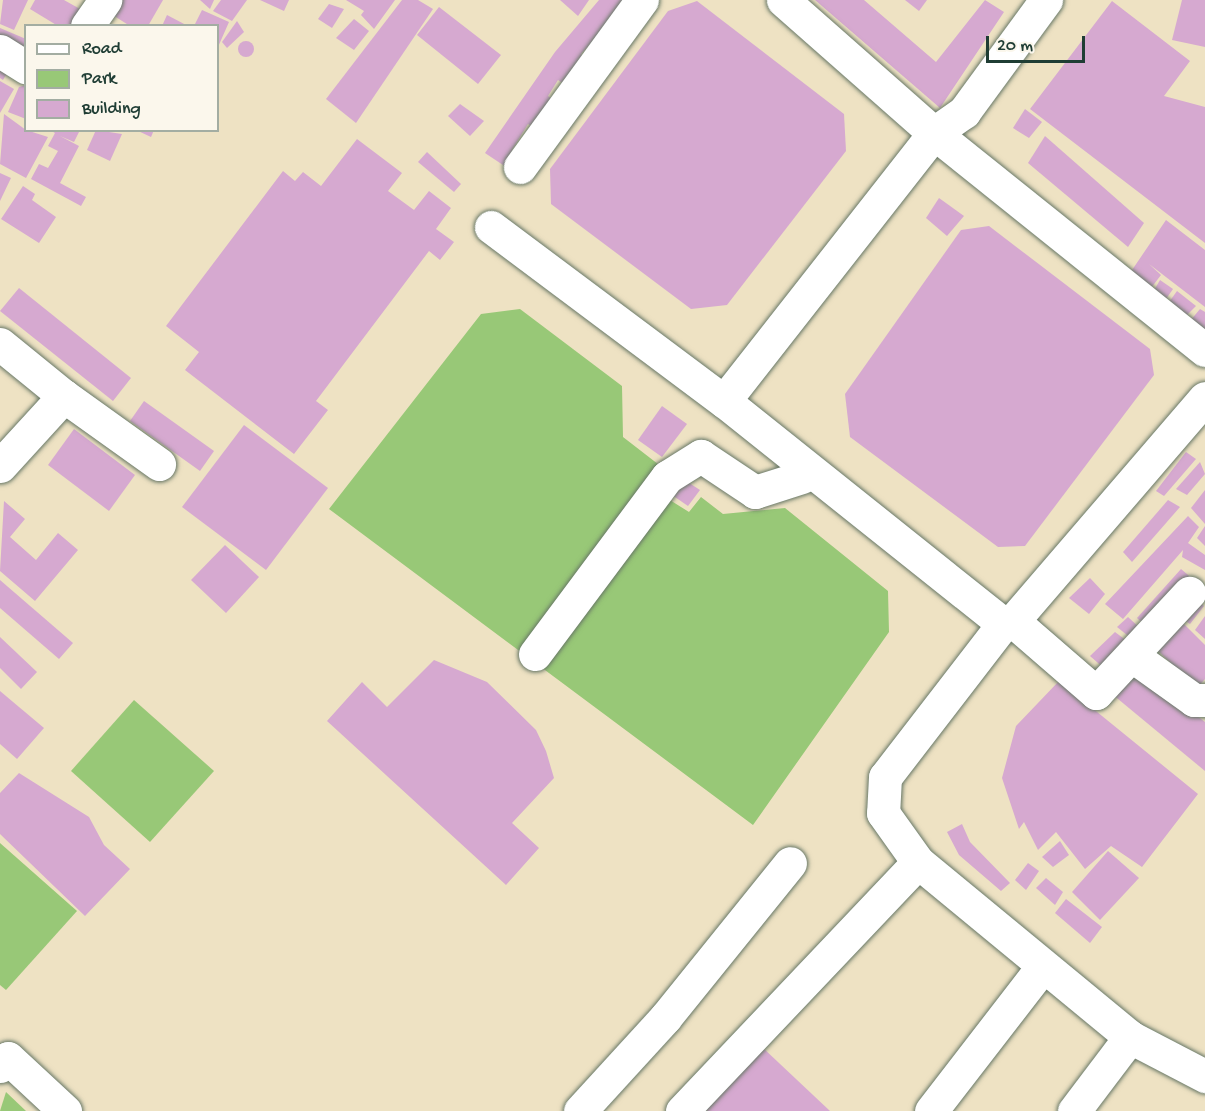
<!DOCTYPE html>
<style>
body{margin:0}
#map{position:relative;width:1205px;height:1111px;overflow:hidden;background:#eee2c3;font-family:"Gochi Hand",sans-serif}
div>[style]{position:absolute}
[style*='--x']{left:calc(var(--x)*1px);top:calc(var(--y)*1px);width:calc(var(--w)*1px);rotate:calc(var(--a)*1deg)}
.green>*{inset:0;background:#98c877}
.building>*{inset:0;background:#d6a9d0}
.round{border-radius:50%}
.roads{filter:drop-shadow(0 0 2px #677766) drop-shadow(0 0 2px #677766)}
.minor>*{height:33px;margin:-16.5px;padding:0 16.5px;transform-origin:16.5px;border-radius:16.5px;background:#fff}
span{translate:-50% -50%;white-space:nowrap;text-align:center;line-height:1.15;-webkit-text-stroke:5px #fbf7ec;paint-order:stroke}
.legend{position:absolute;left:24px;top:24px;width:195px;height:108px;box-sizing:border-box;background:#fbf7ec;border:2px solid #a3ada2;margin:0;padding:8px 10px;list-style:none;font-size:18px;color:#1f3d34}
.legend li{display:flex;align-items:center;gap:12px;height:30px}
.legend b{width:30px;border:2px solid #a3ada2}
.scale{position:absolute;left:986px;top:36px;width:99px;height:27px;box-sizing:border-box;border:3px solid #1f3d34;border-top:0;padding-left:8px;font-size:18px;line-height:21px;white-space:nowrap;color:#1f3d34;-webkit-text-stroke:4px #fbf7ec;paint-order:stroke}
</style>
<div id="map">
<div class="green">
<i style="clip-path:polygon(520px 309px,622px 386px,623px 437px,676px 478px,665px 497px,689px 512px,701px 497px,723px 514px,785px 508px,888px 591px,889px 632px,753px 825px,329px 509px,481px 314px)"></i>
<i style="clip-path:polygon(134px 700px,214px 771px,150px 842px,71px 771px)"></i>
<i style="clip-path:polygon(0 843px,77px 911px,6px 990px,0 985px)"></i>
<i style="clip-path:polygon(6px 1092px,26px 1111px,0 1111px)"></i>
</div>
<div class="building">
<i style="clip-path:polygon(3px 0,28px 0,14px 30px,0 24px)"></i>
<i style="clip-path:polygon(35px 0,64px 0,80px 9px,71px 26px,58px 26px,30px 9px)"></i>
<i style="clip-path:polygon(116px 0,163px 0,148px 26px,130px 26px,108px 12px)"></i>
<i style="clip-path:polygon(200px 0,214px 0,210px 9px)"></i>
<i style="clip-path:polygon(221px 0,247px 0,232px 21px,213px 11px)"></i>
<i style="clip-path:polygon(260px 0,289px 0,284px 11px)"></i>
<i style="clip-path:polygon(346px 0,395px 0,374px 29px,361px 15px,364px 11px)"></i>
<i style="clip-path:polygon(402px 0,418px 0,433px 9px,356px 123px,326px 99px)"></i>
<i style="clip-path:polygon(560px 0,589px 0,578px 16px)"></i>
<i style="clip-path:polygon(599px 0,631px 0,581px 54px,588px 62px,564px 84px,558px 80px,548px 96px,556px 102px,538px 130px,528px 124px,512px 150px,516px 156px,506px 167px,485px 153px,555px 52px)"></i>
<i style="clip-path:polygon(815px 0,864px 0,936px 62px,985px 0,1004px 12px,940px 108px)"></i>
<i style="clip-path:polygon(905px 0,927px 0,919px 11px)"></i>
<i style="clip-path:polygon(1182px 0,1205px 0,1205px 47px,1172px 40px)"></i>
<i style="clip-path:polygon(697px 1px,844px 114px,846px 151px,727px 305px,691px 309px,551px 204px,550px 169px,668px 11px)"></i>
<i style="clip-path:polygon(1112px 1px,1190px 61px,1164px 96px,1205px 107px,1205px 243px,1030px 109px)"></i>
<i style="clip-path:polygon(329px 4px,344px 9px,332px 28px,318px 19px)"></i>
<i style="clip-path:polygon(439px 7px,501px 55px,478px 84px,417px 35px)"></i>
<i style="clip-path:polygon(202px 10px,229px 22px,218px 47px,218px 26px,194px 26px)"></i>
<i style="clip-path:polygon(167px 15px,188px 26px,162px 26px)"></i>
<i style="clip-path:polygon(354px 19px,369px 31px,354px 50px,336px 38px)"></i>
<i style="clip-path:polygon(237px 21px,244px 32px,227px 48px,222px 42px)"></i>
<i style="clip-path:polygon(0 28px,26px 39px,26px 55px,0 49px)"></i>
<i class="round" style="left:238px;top:41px;width:16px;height:16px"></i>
<i style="clip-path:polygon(0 62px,10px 68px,3px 80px,0 78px)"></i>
<i style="clip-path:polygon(0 81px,14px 89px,0 113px)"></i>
<i style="clip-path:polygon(26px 85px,26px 119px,8px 112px,19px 87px)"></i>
<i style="clip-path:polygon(460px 104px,484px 121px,470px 136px,448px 116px)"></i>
<i style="clip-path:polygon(1025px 109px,1042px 122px,1029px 138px,1013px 128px)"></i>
<i style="clip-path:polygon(4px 114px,26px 130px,48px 137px,26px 178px,0 164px)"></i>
<i style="clip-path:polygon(50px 130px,80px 130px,74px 142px,60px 136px,79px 146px,60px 183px,86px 197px,81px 206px,31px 179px,39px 164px,48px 168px,58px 151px,48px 146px,55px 133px)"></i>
<i style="clip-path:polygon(96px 130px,122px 134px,110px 161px,87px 150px)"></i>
<i style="clip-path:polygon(136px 130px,154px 130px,151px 137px)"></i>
<i style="clip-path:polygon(1045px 136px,1144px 223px,1128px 247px,1028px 163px)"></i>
<i style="clip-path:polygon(357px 139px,402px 173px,388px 191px,414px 210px,429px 191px,451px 208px,436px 229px,454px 242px,440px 260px,429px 251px,316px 401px,328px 410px,294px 454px,185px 370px,199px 352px,166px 326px,283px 171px,295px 181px,303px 172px,321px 186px)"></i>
<i style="clip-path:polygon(427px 152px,461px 184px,454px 192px,418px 162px)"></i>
<i style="clip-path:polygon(0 173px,11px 178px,0 201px)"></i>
<i style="clip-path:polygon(23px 186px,35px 194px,32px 200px,56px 217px,39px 243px,1px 219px)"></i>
<i style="clip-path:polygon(939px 198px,964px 216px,947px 236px,926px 218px)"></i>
<i style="clip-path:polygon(1166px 220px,1205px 250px,1205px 307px,1149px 264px,1161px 275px,1148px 292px,1130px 273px)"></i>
<i style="clip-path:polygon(989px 226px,1150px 349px,1154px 375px,1025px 546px,998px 547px,850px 437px,845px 394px,961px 230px)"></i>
<i style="clip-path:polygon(1160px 280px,1173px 289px,1166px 299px,1153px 292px)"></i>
<i style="clip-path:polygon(19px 288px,131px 378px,113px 401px,0 311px)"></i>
<i style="clip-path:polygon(1177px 291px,1196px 306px,1183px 319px,1167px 305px)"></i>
<i style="clip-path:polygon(1200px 309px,1205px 312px,1205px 332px,1190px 321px)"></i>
<i style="clip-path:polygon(144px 401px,214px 451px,200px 471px,130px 421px)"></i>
<i style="clip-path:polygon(662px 406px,687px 424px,662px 457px,638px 440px)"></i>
<i style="clip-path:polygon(244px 425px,328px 488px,266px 570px,182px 507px)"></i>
<i style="clip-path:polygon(74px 429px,135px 475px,109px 511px,48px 465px)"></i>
<i style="clip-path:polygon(1186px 452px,1196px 459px,1164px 496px,1156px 491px)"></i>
<i style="clip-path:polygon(1200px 462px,1205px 474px,1187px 495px,1176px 489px)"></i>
<i style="clip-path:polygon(683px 479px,700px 490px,688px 506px,672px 495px)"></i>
<i style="clip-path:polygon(1205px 490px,1205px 524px,1191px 508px)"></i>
<i style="clip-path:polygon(1168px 500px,1180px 507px,1132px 562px,1123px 552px)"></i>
<i style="clip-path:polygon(4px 501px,25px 519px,10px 537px,36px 560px,58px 533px,78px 550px,35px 601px,0 571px)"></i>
<i style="clip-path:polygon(1188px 516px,1199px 527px,1188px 543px,1205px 555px,1205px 570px,1182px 557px,1183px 550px,1123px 619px,1105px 604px)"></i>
<i style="clip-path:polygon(1205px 526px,1205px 546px,1197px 538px)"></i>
<i style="clip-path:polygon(225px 545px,259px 577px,226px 613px,191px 580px)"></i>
<i style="clip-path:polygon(1181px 569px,1194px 580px,1149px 629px,1137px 618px)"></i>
<i style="clip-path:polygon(1090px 578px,1105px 594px,1089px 614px,1069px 598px)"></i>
<i style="clip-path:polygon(0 580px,73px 643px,59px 659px,0 608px)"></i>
<i style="clip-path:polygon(1198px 601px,1204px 606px,1190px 624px,1183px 619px)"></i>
<i style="clip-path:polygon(1205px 616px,1205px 639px,1195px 630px)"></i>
<i style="clip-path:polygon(1128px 617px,1141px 629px,1132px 639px,1117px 627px)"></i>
<i style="clip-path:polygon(1181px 621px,1205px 645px,1205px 679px,1197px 688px,1152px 645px)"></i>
<i style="clip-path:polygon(1115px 632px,1131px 644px,1106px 670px,1090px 656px)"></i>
<i style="clip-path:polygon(0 637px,37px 672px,21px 689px,0 668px)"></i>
<i style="clip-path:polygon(434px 660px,487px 682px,536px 730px,546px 751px,554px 778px,512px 823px,539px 848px,506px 885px,327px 721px,362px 682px,387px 707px)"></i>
<i style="clip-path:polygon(1134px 668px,1205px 722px,1205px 771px,1112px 694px)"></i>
<i style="clip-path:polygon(1059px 681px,1198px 794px,1142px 867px,1111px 846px,1085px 869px,1056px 832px,1038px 850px,1024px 822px,1019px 829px,1002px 778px,1016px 726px)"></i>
<i style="clip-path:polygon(0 691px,44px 728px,17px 759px,0 744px)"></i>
<i style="clip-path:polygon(19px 773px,89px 817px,104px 845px,130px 869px,85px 916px,0 834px,0 793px)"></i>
<i style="clip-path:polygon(962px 824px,970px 842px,1010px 883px,1001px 891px,959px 855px,947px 832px)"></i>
<i style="clip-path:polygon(1060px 841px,1069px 855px,1053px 867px,1042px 857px)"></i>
<i style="clip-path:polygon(1108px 851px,1139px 878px,1100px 920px,1072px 892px)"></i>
<i style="clip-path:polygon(1028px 863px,1039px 871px,1026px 890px,1015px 880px)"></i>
<i style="clip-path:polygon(1046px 878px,1063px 892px,1055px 905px,1036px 888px)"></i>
<i style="clip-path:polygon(1066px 899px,1102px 927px,1090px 943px,1055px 913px)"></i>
<i style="clip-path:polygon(743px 1029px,830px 1111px,707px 1111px,685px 1091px)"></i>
</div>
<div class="roads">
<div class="minor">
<i style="--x:783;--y:0;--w:201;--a:41.4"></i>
<i style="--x:934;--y:133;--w:347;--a:38.7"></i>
<i style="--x:87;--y:26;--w:32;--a:-55"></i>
<i style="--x:0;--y:51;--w:31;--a:32"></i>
<i style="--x:520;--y:167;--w:207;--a:-53.9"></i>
<i style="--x:491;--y:227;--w:291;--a:36.8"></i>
<i style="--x:724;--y:401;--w:357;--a:38.6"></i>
<i style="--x:1003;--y:624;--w:193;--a:127.6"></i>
<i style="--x:885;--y:777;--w:36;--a:93"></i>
<i style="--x:883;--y:813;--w:60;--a:54.5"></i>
<i style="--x:918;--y:862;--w:275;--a:39.5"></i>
<i style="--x:1130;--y:1037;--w:85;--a:27.5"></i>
<i style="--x:0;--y:344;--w:82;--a:39.1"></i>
<i style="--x:724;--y:401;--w:340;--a:-51.9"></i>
<i style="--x:934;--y:133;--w:37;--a:-35"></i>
<i style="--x:964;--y:112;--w:139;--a:-53.8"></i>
<i style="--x:0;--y:466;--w:95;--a:-47.6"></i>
<i style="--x:64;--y:396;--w:117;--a:35.6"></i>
<i style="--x:1013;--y:621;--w:110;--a:40.9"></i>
<i style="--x:1096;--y:693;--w:137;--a:-47.1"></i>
<i style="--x:1003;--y:624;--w:10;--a:-17"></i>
<i style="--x:1013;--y:621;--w:294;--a:-49.3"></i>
<i style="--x:535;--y:654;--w:221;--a:-53.3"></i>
<i style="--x:667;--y:477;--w:40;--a:-32"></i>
<i style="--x:701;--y:456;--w:65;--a:33.7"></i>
<i style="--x:755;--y:492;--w:49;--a:-17.7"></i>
<i style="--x:1134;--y:657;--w:74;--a:35.6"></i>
<i style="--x:1194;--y:700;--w:11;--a:0"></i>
<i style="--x:0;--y:1066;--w:11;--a:-45"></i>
<i style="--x:8;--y:1058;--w:78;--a:42.9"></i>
<i style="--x:580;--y:1111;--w:126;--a:-47.6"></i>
<i style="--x:665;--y:1018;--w:199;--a:-51.1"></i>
<i style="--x:682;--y:1111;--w:343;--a:-46.5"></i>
<i style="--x:931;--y:1111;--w:183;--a:-52.3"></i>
<i style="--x:1074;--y:1111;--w:93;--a:-52.9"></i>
</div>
</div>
<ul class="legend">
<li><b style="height:8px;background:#fff"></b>Road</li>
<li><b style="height:16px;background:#98c877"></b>Park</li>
<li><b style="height:16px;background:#d6a9d0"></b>Building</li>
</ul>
<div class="scale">20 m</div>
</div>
